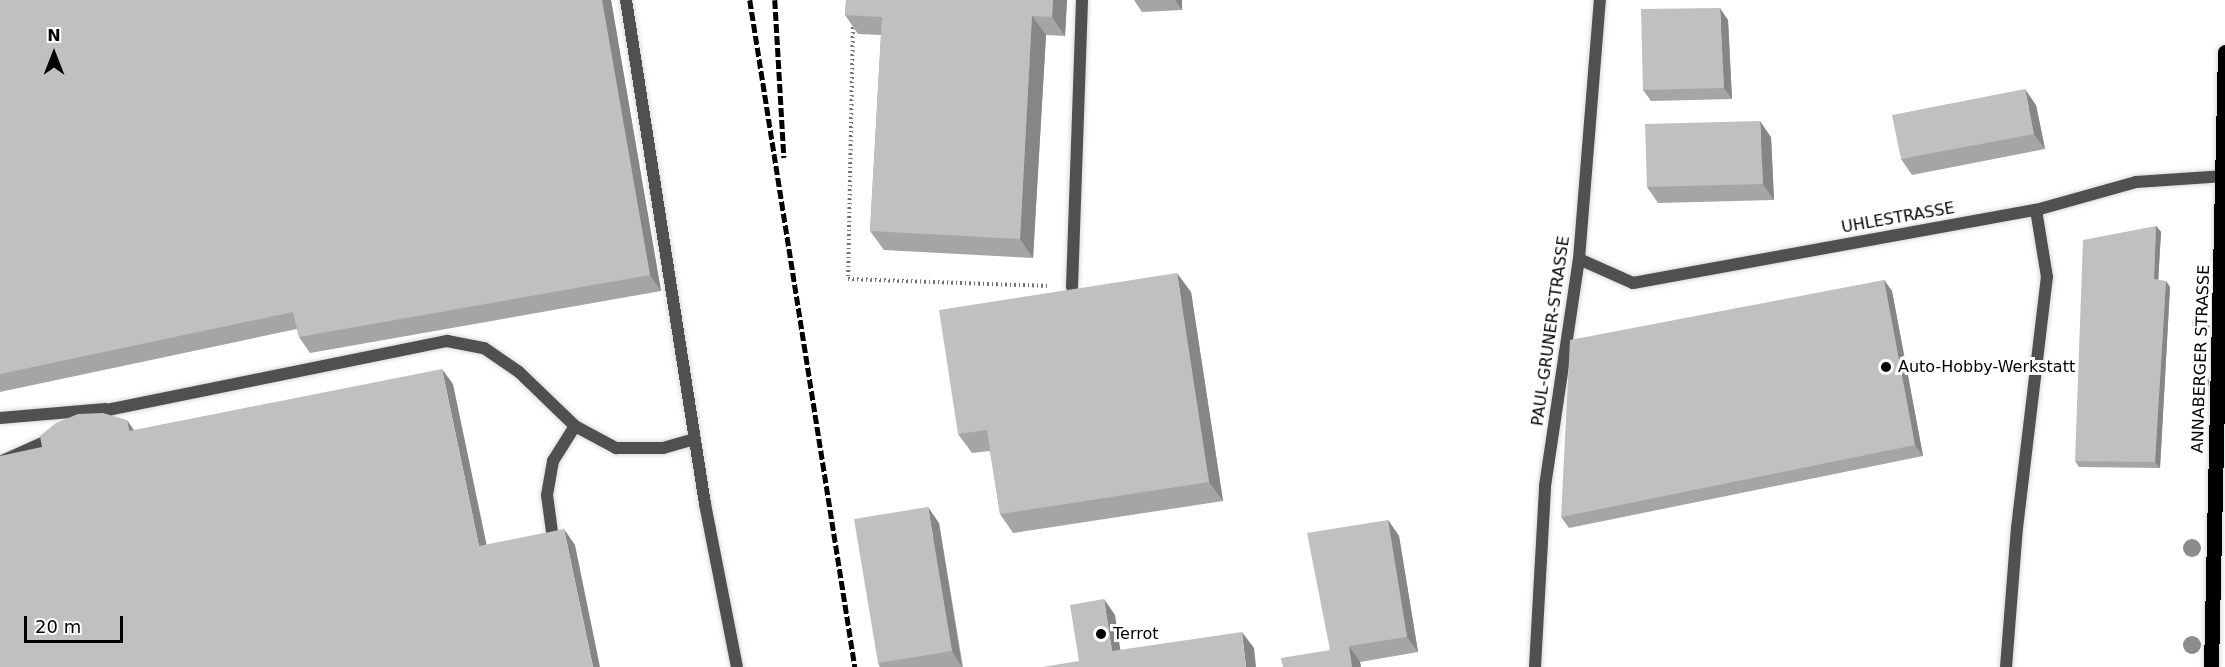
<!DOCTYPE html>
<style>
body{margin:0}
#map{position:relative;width:2225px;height:667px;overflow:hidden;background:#fff;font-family:"DejaVu Sans",sans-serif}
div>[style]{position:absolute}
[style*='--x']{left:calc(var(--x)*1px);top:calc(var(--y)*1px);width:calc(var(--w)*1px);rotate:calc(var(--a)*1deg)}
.path>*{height:4px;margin-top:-2px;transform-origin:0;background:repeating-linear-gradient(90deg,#727272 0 1.5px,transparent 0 4.5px)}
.roads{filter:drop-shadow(0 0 2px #dbdbdb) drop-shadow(0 0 2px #dbdbdb)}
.lane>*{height:12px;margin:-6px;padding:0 6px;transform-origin:6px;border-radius:6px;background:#505050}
.street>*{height:12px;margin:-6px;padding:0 6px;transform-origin:6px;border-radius:6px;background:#505050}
.primary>*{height:15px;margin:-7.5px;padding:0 7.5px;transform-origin:7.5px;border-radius:7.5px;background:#000}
.rail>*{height:4.5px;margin-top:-2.25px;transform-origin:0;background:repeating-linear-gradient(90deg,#000 0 9px,transparent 0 12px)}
.trees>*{width:18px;height:18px;margin:-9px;border-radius:50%;background:#8c8c8c}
.wall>*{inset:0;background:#a5a5a5}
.shaded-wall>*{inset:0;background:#868686}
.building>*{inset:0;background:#c0c0c0}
.dots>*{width:16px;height:16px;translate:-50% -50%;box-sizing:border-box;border:3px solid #fff;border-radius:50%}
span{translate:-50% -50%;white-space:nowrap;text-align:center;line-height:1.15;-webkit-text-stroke:6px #fff;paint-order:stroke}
.street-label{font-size:16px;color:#000}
.poi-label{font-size:16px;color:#000}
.left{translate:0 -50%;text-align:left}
.north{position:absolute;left:24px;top:24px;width:60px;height:60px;-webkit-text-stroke:4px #fff;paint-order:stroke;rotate:0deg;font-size:16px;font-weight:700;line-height:24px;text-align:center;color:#000}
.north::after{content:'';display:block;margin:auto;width:21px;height:27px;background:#000;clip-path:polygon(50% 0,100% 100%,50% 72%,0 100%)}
.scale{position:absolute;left:24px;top:616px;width:99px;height:27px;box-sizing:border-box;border:3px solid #000;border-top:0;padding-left:8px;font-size:18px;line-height:21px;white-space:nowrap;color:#000;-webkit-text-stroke:4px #fff;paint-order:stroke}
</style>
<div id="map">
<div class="path">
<i style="--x:853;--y:23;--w:256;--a:91.1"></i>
<i style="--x:848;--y:279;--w:202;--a:2"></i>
</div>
<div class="roads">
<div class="lane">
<i style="--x:626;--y:0;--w:510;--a:81.09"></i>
<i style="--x:705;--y:504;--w:166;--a:78.9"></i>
<i style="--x:1072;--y:287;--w:287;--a:-88"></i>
<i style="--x:0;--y:418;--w:106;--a:-4.9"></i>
<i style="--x:90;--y:420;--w:25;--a:-27"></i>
<i style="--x:112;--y:409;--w:342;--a:-11.5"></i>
<i style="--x:447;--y:341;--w:38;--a:11"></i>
<i style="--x:484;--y:348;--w:42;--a:34.4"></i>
<i style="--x:519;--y:372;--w:78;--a:44"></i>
<i style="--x:575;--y:426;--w:47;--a:28.2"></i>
<i style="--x:616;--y:448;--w:47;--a:0"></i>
<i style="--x:663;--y:448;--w:33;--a:-16"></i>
<i style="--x:0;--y:462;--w:61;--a:-24.1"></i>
<i style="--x:553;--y:539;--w:44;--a:-97.8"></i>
<i style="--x:547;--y:495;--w:35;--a:-80"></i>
<i style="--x:553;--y:461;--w:41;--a:-57.8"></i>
<i style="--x:2006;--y:667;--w:139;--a:-85.5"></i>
<i style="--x:2017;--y:528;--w:253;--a:-83.2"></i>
<i style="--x:2047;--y:277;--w:68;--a:-99.3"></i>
</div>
<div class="street">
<i style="--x:1579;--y:259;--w:59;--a:24"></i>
<i style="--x:1633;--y:283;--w:410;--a:-10.3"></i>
<i style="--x:2036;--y:210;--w:104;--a:-15.6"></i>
<i style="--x:2136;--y:182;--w:89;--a:-3.9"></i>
<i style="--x:1535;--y:667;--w:181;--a:-86.8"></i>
<i style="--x:1545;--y:486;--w:230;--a:-81.5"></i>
<i style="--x:1579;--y:259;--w:260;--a:-85.4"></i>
</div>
<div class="primary">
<i style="--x:2211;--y:667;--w:615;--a:-88.7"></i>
</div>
</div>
<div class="rail">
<i style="--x:750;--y:0;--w:675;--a:81.05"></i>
<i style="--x:775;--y:0;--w:158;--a:86.7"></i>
</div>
<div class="trees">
<i style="left:2201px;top:324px"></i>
<i style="left:2200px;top:382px"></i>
<i style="left:2192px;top:548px"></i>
<i style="left:2192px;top:645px"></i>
</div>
<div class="wall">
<i style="clip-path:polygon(0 0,611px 0,661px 291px,310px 353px,299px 337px,297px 329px,0 392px)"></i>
<i style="clip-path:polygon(846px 0,1067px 0,1065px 36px,1046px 35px,1033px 258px,884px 250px,870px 231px,881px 35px,858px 34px,845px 15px)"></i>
<i style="clip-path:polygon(1134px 0,1182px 0,1182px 10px,1142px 12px)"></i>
<i style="clip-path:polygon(1728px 20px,1732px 99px,1651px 101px,1643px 90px)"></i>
<i style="clip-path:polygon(2036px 105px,2045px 149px,1912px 175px,1901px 159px)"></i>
<i style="clip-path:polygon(1771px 137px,1774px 200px,1658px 203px,1647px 187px)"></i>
<i style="clip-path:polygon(2156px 226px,2161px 232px,2158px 280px,2170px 287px,2160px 468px,2079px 467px,2075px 461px)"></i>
<i style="clip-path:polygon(1884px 280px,1892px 291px,1923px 456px,1569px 528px,1561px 517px)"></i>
<i style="clip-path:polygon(1191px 292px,1223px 501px,1013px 533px,1000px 514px,990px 451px,972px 453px,958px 434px)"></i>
<i style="clip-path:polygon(1388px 520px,1399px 536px,1418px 652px,1360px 662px,1361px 667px,1283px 667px,1330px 650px)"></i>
<i style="clip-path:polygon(939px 523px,963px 667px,880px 667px,878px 663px)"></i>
</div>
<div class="shaded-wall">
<i style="clip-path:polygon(602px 0,611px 0,661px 291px,650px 275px)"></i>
<i style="clip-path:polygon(1053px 0,1067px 0,1065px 36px,1052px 17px)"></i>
<i style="clip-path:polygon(1175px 0,1182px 0,1182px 10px)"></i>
<i style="clip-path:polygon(1720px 8px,1728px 20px,1732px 99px,1724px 88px)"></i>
<i style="clip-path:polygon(1032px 16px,1046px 35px,1033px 258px,1020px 239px)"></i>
<i style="clip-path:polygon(2025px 89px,2036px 105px,2045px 149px,2034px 134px)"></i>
<i style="clip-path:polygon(1760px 121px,1771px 137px,1774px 200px,1763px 184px)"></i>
<i style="clip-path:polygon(2156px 226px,2161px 232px,2158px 285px,2154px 279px)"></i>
<i style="clip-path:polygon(1177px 273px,1191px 292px,1223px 501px,1209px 482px)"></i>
<i style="clip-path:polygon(1884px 280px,1892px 291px,1923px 456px,1915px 445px)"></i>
<i style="clip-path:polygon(2166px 281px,2170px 287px,2160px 468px,2155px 462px)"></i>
<i style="clip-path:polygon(442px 369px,453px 384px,490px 561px,479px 546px)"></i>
<i style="clip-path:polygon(127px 420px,138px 436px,129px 431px)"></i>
<i style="clip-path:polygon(928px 507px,939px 523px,962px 667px,952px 651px)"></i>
<i style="clip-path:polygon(1388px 520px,1399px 536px,1418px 652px,1407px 637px)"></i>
<i style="clip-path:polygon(564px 529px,575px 545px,600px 667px,593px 667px)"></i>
<i style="clip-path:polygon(1104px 599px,1115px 615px,1123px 667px,1112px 651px)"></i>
<i style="clip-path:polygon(1242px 632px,1254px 648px,1256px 667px,1246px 667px)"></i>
<i style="clip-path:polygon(1349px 646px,1360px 662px,1361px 667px,1352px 667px)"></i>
</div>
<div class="building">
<i style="clip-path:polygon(0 0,602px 0,650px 275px,299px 337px,293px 312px,0 374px)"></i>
<i style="clip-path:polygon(846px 0,1053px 0,1052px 17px,1032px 16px,1020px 239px,870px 231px,882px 17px,845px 15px)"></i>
<i style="clip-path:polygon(1720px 8px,1724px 88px,1643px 90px,1641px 9px)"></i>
<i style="clip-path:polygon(2025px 89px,2034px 134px,1901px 159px,1892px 115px)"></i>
<i style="clip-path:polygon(1760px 121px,1763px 184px,1647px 187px,1645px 124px)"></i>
<i style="clip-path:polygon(2156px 226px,2154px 279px,2166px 281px,2155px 462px,2075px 461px,2083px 240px)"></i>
<i style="clip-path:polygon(1177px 273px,1209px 482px,1000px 514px,987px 430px,958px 434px,939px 310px)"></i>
<i style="clip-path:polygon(1884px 280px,1915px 445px,1561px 517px,1570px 340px)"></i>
<i style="clip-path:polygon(442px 369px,479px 546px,564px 529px,593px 667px,0 667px,0 456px,42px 447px,40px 436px,56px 423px,78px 414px,103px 413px,127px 420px,129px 431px)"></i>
<i style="clip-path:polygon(928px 507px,952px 651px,878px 663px,854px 519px)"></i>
<i style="clip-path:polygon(1388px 520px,1407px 637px,1349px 646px,1352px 667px,1283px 667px,1281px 658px,1330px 650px,1307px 533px)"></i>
<i style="clip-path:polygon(1104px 599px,1112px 651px,1242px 632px,1246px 667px,1042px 667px,1079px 661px,1070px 605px)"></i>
</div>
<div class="dots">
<i style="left:1886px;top:367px;background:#000"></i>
<i style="left:1101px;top:634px;background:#000"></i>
</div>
<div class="street-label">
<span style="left:1898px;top:218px;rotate:-10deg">UHLESTRASSE</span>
<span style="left:1551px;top:331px;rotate:-82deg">PAUL-GRUNER-STRASSE</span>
<span style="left:2201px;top:359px;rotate:-88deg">ANNABERGER STRASSE</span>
</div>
<div class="poi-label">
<span class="left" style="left:1898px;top:367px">Auto-Hobby-Werkstatt</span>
<span class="left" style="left:1113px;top:634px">Terrot</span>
</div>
<div class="north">N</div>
<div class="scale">20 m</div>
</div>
